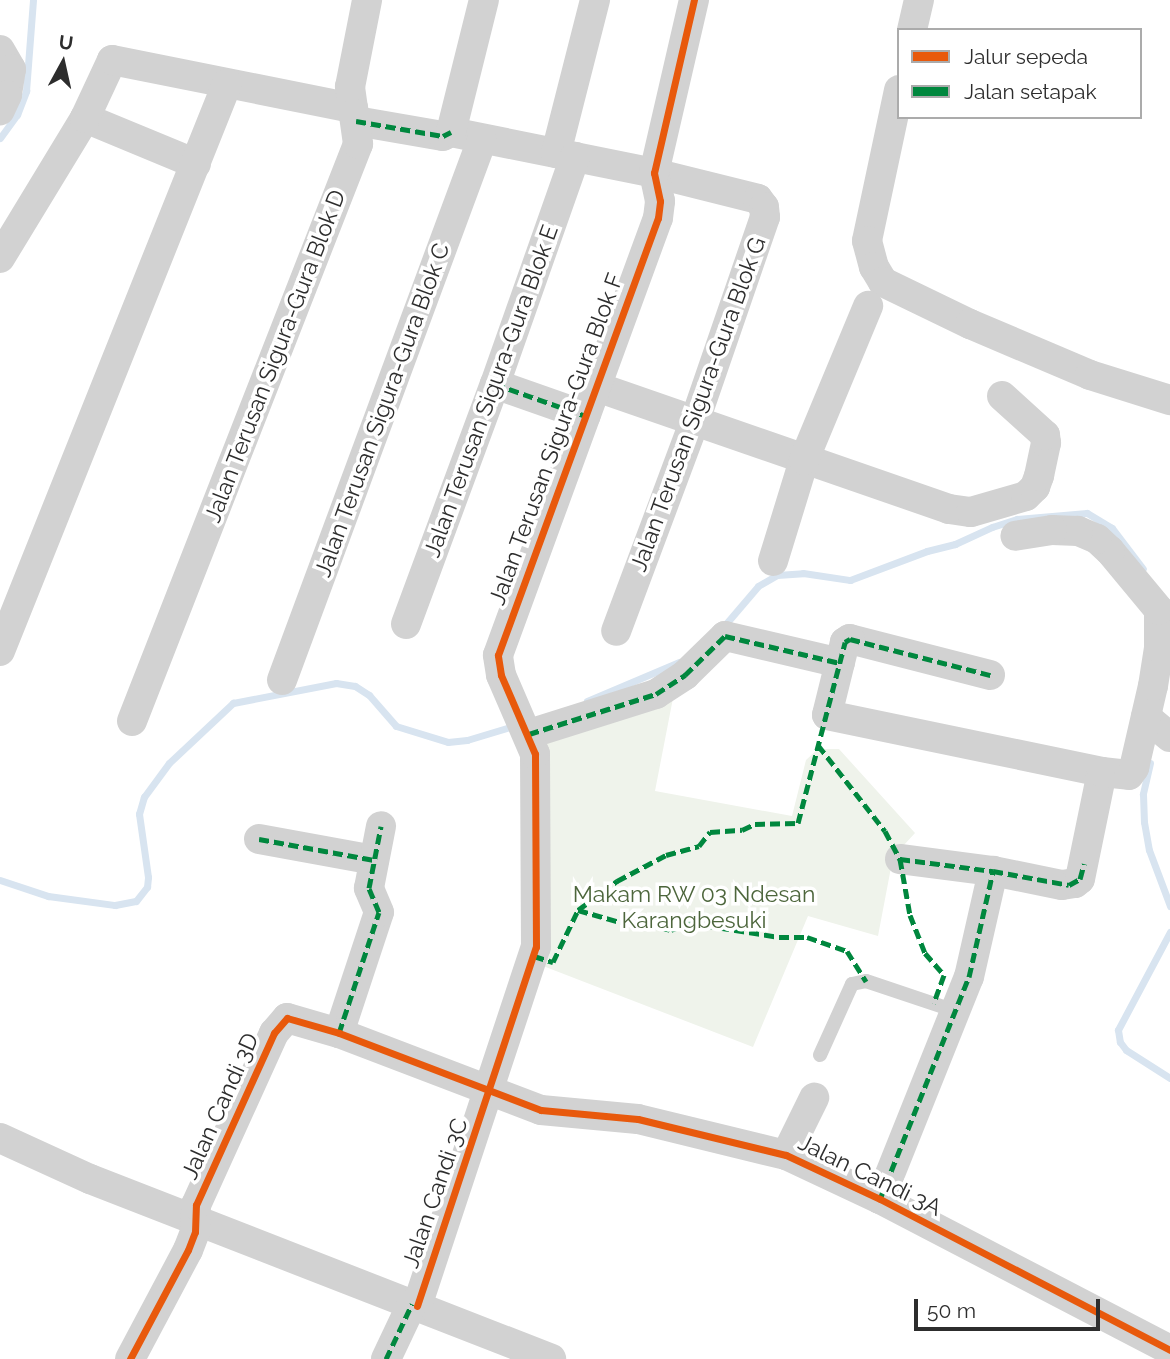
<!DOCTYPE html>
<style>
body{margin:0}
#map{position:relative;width:1170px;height:1359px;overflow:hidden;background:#fff;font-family:Raleway,sans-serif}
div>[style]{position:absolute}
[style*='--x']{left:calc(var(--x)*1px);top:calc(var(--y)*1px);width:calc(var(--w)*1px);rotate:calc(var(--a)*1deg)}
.green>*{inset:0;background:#eff3eb}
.stream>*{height:7px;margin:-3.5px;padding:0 3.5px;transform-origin:3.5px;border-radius:3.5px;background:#d8e4f0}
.lane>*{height:14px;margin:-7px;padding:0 7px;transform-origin:7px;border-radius:7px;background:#d2d2d2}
.street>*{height:30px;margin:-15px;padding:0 15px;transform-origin:15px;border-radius:15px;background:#d2d2d2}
.quiet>*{height:5px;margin-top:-2.5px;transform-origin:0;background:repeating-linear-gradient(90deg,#00873e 0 10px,transparent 0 15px)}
.cycleway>*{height:7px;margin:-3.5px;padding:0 3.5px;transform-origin:3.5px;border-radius:3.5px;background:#e8590c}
span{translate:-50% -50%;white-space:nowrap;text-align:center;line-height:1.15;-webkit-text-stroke:7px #fff;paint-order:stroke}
.street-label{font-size:23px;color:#2d2d2d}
.park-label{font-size:23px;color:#4d663c}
.legend{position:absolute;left:897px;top:28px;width:245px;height:91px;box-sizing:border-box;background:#fff;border:2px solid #ababab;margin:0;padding:9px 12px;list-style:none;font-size:21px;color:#2d2d2d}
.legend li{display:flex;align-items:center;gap:14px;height:35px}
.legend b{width:35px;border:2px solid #ababab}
.north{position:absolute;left:28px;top:28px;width:70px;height:70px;-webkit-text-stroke:5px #fff;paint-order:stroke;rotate:8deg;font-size:19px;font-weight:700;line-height:28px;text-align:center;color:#2d2d2d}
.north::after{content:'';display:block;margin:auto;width:24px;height:32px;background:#2d2d2d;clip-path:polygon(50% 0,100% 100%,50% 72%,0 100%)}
.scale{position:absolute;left:914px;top:1299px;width:186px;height:32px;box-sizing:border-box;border:4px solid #2d2d2d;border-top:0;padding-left:9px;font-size:21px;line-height:24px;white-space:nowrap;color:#2d2d2d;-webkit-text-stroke:5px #fff;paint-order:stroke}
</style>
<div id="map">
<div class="green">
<i style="clip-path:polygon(674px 693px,655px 791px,792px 816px,806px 760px,818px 749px,839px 749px,915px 833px,893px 857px,878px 936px,808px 916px,753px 1047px,543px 966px,546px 736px)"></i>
</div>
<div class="stream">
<i style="--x:0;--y:138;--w:29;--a:-54"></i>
<i style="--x:17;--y:115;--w:26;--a:-69"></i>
<i style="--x:26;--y:91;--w:91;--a:-85.6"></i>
<i style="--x:724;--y:626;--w:52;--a:-49.6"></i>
<i style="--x:758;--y:586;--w:22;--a:-30"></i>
<i style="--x:777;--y:575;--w:26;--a:-4"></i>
<i style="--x:803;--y:573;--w:48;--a:8.5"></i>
<i style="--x:850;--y:580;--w:82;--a:-20.6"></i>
<i style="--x:927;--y:551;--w:29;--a:-14"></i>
<i style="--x:955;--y:544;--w:41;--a:-24.7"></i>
<i style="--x:992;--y:527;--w:26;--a:-18"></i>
<i style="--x:1017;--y:519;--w:70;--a:-4.9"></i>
<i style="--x:1087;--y:513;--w:29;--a:31"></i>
<i style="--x:1112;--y:528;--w:51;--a:52.9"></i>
<i style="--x:587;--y:701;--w:100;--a:-23"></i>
<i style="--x:1150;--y:763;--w:32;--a:103"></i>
<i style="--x:1143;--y:794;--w:28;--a:88"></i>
<i style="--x:1144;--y:822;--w:28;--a:80"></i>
<i style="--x:1149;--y:850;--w:60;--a:69.4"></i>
<i style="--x:0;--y:880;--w:51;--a:18.4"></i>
<i style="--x:48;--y:896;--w:68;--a:7.7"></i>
<i style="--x:115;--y:905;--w:21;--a:-11"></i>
<i style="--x:136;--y:901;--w:18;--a:-52"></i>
<i style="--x:147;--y:887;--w:10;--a:-84"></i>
<i style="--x:148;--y:877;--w:64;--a:-98.1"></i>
<i style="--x:139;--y:814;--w:18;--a:-74"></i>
<i style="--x:144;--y:797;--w:42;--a:-53.7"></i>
<i style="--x:169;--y:763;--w:88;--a:-43.2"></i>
<i style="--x:233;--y:703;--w:105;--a:-11"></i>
<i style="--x:336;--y:683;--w:19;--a:9"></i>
<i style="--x:355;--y:686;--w:17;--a:33"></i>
<i style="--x:369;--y:695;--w:41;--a:48.9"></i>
<i style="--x:396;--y:726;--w:54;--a:17.1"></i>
<i style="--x:448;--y:742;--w:19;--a:-6"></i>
<i style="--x:467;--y:740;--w:45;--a:-16.8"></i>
<i style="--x:1170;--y:932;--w:111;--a:118"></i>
<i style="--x:1118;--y:1030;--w:12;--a:81"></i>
<i style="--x:1120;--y:1042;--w:10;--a:53"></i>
<i style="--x:1126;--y:1050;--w:52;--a:32.5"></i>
</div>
<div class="lane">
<i style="--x:820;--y:1055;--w:78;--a:-65.7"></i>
<i style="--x:852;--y:984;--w:14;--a:-12"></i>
<i style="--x:866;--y:981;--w:94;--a:18.6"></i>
</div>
<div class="street">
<i style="--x:912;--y:30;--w:31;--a:-77"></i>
<i style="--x:0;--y:50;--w:22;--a:60"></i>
<i style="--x:11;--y:69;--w:26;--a:99"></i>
<i style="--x:7;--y:95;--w:17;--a:115"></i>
<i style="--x:899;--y:90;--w:154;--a:102"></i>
<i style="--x:867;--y:241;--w:27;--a:75"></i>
<i style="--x:874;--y:267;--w:17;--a:59"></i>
<i style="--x:883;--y:282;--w:97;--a:25.8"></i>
<i style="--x:970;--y:324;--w:130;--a:23"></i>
<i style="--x:1090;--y:375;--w:84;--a:17.4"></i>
<i style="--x:85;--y:118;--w:120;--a:22.5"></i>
<i style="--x:356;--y:121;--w:88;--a:9.8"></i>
<i style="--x:443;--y:136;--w:9;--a:-27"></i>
<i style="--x:451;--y:132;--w:207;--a:11.4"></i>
<i style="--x:654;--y:173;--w:107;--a:14"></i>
<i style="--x:758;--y:199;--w:10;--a:53"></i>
<i style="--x:764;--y:207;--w:10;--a:84"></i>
<i style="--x:765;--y:217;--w:215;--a:109"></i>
<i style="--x:695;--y:420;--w:225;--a:110.5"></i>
<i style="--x:451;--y:132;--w:136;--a:-76"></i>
<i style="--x:556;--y:153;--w:158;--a:-75.7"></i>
<i style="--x:0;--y:258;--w:164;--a:-58.7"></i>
<i style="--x:85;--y:118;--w:64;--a:-65"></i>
<i style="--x:112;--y:60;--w:246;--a:11.3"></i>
<i style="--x:495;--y:384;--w:96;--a:19.4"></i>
<i style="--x:597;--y:387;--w:373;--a:19.1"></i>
<i style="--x:949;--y:509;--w:22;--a:8"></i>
<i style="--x:971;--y:512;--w:57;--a:-16.2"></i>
<i style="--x:1026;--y:496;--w:13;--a:-45"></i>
<i style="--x:1035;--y:487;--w:12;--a:-70"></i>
<i style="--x:1039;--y:476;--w:34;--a:-78"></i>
<i style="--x:1046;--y:443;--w:8;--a:-97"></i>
<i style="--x:1045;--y:435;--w:58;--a:-137.8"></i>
<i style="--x:773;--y:561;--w:106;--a:-72.9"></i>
<i style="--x:804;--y:460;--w:167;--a:-67.4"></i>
<i style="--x:406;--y:624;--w:256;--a:-69.7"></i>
<i style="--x:495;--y:384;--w:241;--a:-70.6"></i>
<i style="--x:0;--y:651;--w:611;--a:-68.18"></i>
<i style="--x:990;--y:675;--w:145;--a:-165.6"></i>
<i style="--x:850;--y:639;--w:6;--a:149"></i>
<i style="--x:845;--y:642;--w:75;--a:103.9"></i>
<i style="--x:827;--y:715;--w:281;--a:11.7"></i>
<i style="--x:282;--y:680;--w:576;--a:-69.68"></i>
<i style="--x:1146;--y:717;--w:31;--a:40"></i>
<i style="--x:132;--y:721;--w:620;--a:-68.61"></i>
<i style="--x:358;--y:144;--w:58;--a:-98"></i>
<i style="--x:350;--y:87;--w:89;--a:-78.9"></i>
<i style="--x:529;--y:734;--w:133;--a:-17.5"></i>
<i style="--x:656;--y:694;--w:35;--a:-33"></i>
<i style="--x:685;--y:675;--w:56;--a:-44.3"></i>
<i style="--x:725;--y:636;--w:118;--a:13.2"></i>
<i style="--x:259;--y:839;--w:117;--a:10.3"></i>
<i style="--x:900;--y:859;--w:94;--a:7.4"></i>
<i style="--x:339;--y:1033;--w:127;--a:-71.7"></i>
<i style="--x:379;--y:912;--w:26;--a:-113"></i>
<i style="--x:369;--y:888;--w:63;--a:-79"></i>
<i style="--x:0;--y:1138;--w:99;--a:24.5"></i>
<i style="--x:90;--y:1179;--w:495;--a:21.3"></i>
<i style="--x:786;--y:1155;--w:64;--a:-63.8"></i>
<i style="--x:880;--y:1199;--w:239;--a:-68.2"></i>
<i style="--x:969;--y:977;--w:109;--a:-77.2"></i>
<i style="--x:993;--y:871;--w:70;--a:11.5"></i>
<i style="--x:1062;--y:885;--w:13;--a:-9"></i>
<i style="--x:1075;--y:883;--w:6;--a:-39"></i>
<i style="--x:1080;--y:879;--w:109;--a:-78.4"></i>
<i style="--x:1102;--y:772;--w:27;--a:6"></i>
<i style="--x:1129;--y:775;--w:9;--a:-54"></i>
<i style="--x:1134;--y:768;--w:84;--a:-77"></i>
<i style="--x:1153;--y:686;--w:38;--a:-81"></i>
<i style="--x:1159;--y:648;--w:38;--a:-90"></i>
<i style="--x:1159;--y:610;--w:77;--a:-129.7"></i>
<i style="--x:1110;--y:551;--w:18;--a:-137"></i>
<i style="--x:1097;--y:539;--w:21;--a:-157"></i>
<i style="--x:1078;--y:531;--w:26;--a:-178"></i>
<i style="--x:1052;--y:530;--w:37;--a:171"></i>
<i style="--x:417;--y:1306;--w:378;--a:-71.7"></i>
<i style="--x:536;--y:947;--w:193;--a:-90.3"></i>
<i style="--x:535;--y:754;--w:86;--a:-113.3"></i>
<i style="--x:501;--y:675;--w:20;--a:-99"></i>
<i style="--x:498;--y:655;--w:465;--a:-69.9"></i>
<i style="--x:658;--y:218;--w:17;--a:-83"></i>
<i style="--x:660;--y:201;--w:29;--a:-102"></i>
<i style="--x:654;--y:173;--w:178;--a:-77"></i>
<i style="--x:130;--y:1359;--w:123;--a:-62"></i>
<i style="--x:188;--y:1250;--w:19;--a:-69"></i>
<i style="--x:195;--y:1232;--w:27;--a:-88"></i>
<i style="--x:196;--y:1205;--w:189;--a:-65.6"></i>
<i style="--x:274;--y:1033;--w:20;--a:-49"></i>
<i style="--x:287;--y:1018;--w:54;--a:16.1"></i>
<i style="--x:339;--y:1033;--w:216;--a:20.9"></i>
<i style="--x:541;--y:1110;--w:97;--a:5.3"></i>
<i style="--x:638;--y:1119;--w:152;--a:13.7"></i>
<i style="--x:786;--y:1155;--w:104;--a:25.1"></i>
<i style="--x:880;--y:1199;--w:327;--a:27.5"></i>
<i style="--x:386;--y:1359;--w:61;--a:-64.7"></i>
</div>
<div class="quiet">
<i style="--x:356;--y:121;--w:88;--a:9.8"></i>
<i style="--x:443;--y:136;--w:9;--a:-27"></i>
<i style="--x:495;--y:384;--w:96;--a:19.4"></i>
<i style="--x:529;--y:734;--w:133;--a:-17.5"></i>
<i style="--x:656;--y:694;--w:35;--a:-33"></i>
<i style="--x:685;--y:675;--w:56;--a:-44.3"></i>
<i style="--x:725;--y:636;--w:118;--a:13.2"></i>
<i style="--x:818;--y:745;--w:109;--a:52.1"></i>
<i style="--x:885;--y:831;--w:32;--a:62"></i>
<i style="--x:900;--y:859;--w:57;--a:79.9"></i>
<i style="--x:910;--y:915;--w:41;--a:68.5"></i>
<i style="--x:925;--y:953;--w:29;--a:49"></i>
<i style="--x:944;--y:975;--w:30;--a:110"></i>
<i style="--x:259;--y:839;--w:117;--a:10.3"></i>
<i style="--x:900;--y:859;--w:94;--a:7.4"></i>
<i style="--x:578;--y:910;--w:49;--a:-36.6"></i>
<i style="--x:617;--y:881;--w:55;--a:-28"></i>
<i style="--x:666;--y:855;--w:34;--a:-15"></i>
<i style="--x:699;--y:846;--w:18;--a:-52"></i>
<i style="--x:710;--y:832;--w:32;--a:-4"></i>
<i style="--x:742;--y:830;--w:14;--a:-25"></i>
<i style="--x:755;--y:824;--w:43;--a:-1.3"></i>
<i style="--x:798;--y:823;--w:187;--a:-75.4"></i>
<i style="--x:845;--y:642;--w:6;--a:-31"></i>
<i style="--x:850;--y:639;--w:145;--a:14.4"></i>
<i style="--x:534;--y:956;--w:20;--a:18"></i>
<i style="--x:553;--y:962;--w:58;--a:-64.3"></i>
<i style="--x:578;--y:910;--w:44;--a:15.9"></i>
<i style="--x:620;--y:922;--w:26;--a:2"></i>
<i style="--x:646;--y:923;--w:26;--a:16"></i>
<i style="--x:671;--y:930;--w:20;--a:-20"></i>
<i style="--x:690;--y:923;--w:90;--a:8.9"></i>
<i style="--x:779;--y:937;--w:28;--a:0"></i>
<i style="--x:807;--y:937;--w:42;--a:19.3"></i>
<i style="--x:847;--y:951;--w:36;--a:58"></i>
<i style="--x:339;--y:1033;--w:127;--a:-71.7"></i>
<i style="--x:379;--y:912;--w:26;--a:-113"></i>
<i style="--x:369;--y:888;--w:63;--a:-79"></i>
<i style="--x:880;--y:1199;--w:239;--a:-68.2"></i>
<i style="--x:969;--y:977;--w:109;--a:-77.2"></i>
<i style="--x:993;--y:871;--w:77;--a:10.4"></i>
<i style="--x:1069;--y:885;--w:13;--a:-29"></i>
<i style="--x:1080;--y:879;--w:16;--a:-75"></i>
<i style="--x:386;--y:1359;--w:61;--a:-64.7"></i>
</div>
<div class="cycleway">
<i style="--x:417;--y:1306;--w:378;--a:-71.7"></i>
<i style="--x:536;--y:947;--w:193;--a:-90.3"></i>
<i style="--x:535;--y:754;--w:86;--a:-113.3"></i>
<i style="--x:501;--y:675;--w:20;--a:-99"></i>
<i style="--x:498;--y:655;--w:465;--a:-69.9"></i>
<i style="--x:658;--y:218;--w:17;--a:-83"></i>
<i style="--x:660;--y:201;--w:29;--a:-102"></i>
<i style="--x:654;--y:173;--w:178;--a:-77"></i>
<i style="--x:130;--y:1359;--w:123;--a:-62"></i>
<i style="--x:188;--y:1250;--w:19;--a:-69"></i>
<i style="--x:195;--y:1232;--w:27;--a:-88"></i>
<i style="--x:196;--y:1205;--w:189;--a:-65.6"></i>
<i style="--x:274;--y:1033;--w:20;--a:-49"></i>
<i style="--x:287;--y:1018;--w:54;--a:16.1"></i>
<i style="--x:339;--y:1033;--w:216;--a:20.9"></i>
<i style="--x:541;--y:1110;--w:97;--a:5.3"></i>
<i style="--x:638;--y:1119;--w:152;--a:13.7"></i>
<i style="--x:786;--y:1155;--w:104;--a:25.1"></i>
<i style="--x:880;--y:1199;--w:327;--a:27.5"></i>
</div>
<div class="street-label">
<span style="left:275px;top:356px;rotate:-69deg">Jalan Terusan Sigura-Gura Blok D</span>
<span style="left:491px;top:391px;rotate:-70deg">Jalan Terusan Sigura-Gura Blok E</span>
<span style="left:698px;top:404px;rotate:-70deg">Jalan Terusan Sigura-Gura Blok G</span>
<span style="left:382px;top:410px;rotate:-70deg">Jalan Terusan Sigura-Gura Blok C</span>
<span style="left:556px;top:439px;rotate:-70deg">Jalan Terusan Sigura-Gura Blok F</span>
<span style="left:220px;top:1106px;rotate:-66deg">Jalan Candi 3D</span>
<span style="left:870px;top:1175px;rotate:26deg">Jalan Candi 3A</span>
<span style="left:435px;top:1193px;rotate:-71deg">Jalan Candi 3C</span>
</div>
<div class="park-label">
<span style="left:694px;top:907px">Makam RW 03 Ndesan<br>Karangbesuki</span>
</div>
<ul class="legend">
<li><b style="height:9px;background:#e8590c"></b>Jalur sepeda</li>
<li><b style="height:9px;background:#00873e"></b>Jalan setapak</li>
</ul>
<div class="north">U</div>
<div class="scale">50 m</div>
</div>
